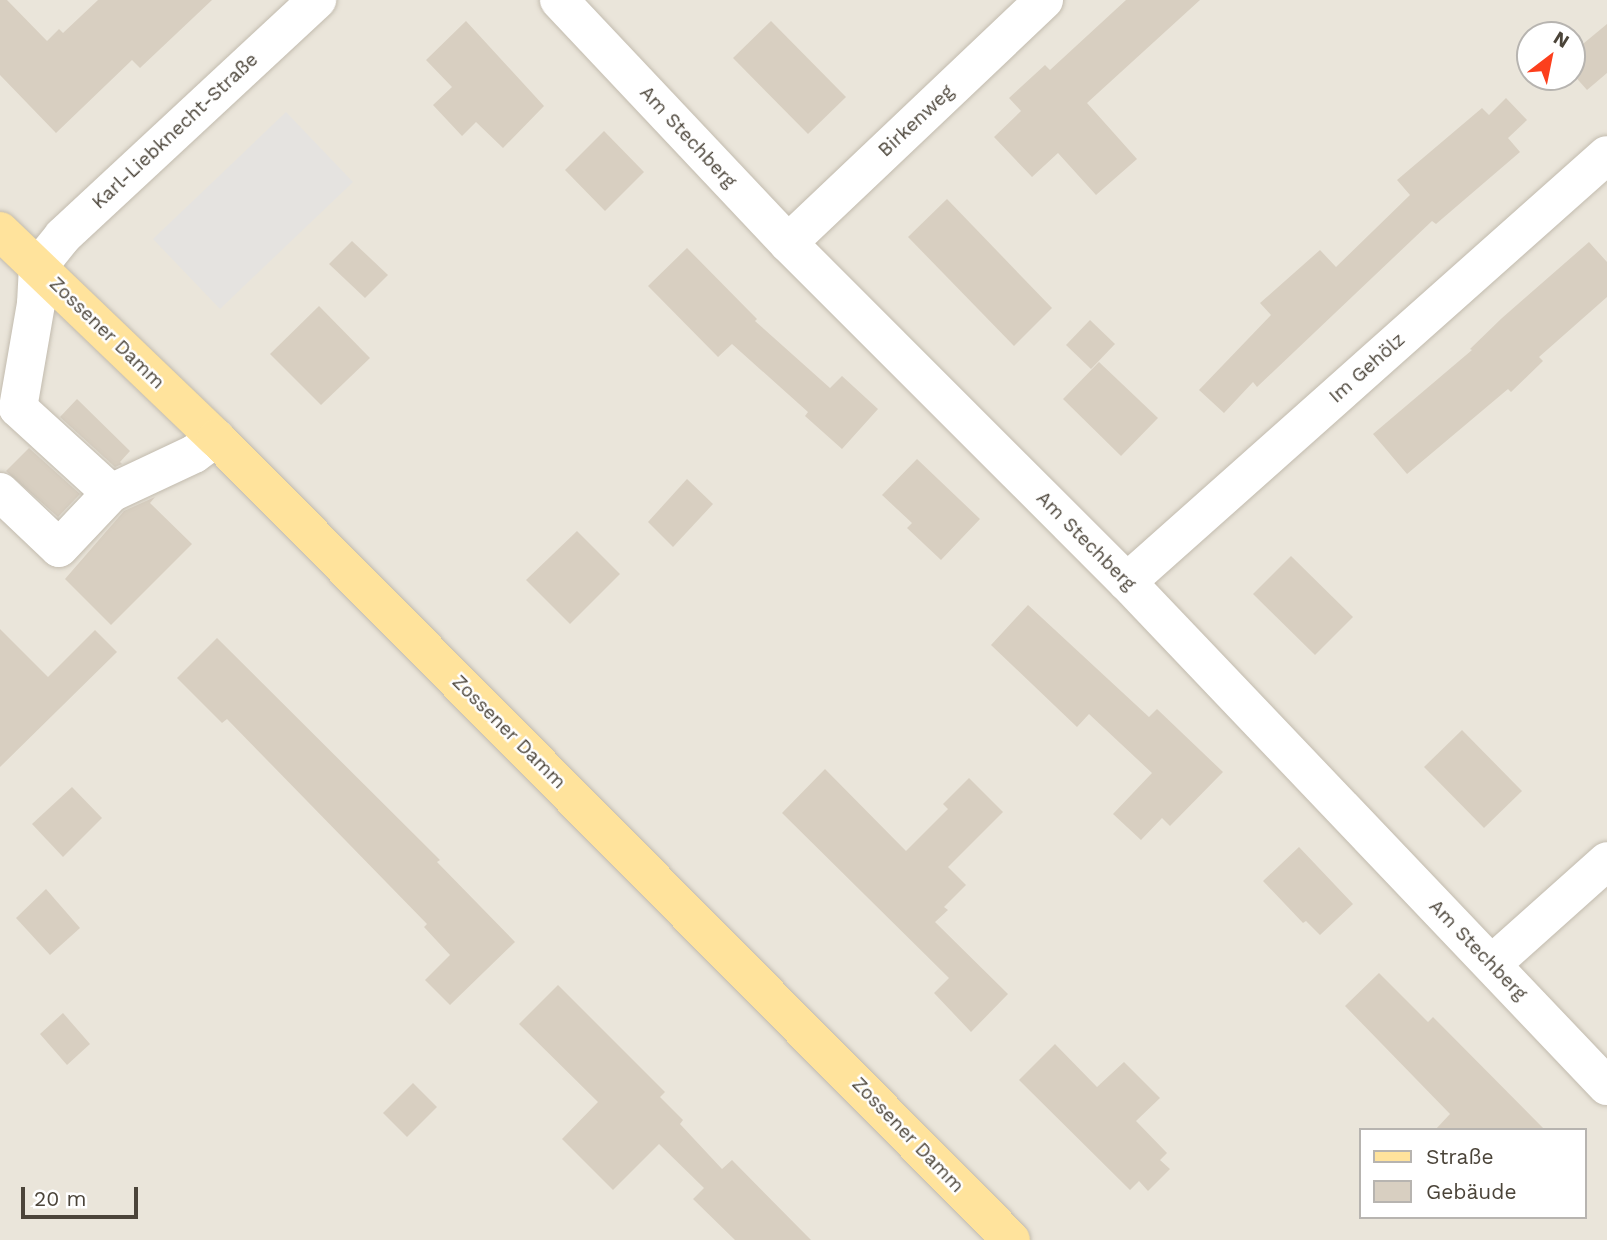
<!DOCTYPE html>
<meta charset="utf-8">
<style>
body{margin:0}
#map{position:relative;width:1607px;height:1240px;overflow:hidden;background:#f6f3ec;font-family:"Work Sans",sans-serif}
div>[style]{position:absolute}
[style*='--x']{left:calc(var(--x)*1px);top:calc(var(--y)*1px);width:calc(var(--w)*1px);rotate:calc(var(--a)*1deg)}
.residential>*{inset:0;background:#eae5da}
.parking>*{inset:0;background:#e5e3e0}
.building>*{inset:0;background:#d8cfc1}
.roads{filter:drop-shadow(0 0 2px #c2bbae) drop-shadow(0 0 2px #c2bbae)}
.minor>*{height:38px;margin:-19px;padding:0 19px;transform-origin:19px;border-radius:19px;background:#fff}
.major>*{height:38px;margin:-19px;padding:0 19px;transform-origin:19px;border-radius:19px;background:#ffe39c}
span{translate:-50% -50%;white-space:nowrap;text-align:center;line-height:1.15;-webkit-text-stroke:5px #fff;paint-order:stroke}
.street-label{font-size:19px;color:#4b4439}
.legend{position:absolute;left:1359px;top:1128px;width:228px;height:91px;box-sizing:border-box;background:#fff;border:2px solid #b7b4b0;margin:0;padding:9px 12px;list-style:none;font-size:21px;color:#4b4439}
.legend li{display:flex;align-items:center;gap:14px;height:35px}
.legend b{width:35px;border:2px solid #b7b4b0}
.north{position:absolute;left:1516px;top:21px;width:70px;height:70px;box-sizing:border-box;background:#fff;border:2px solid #b7b4b0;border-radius:50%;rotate:32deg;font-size:19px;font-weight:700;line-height:28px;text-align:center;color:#4b4439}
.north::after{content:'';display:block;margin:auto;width:24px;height:32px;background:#fc3f1d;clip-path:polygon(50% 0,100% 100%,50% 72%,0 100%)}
.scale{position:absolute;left:21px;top:1187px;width:117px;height:32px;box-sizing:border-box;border:4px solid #4b4439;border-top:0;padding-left:9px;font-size:21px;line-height:24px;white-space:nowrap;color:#4b4439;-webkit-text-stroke:5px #fff;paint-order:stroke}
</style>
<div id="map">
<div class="residential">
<i style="clip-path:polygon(evenodd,0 0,1607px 0,1607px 1240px,0 1240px,0 0,1530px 35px,1572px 35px,1572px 77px,1530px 77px,1530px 35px,0 0,1360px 1130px,1584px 1130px,1584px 1217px,1360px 1217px,1360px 1130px)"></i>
</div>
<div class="parking">
<i style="clip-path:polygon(286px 112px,353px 182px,220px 309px,153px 239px)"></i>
</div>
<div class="building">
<i style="clip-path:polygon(0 0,7px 0,47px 41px,59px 29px,63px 33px,98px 0,212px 0,140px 68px,132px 60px,56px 133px,0 75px)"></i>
<i style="clip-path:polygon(1126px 0,1200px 0,1087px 103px,1137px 159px,1096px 195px,1058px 153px,1032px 177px,994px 137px,1021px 111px,1009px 98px,1045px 65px,1050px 70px)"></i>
<i style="clip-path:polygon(466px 21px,544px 106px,503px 148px,476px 122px,462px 136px,433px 105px,452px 87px,426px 60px)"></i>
<i style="clip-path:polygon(771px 21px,846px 97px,808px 134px,733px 58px)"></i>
<i style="clip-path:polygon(1607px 24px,1607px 73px,1587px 90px,1572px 73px,1572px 53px)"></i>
<i style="clip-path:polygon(1506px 98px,1527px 120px,1508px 138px,1520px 152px,1436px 224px,1432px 221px,1257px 387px,1253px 382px,1224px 413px,1199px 390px,1271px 315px,1260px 303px,1320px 250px,1336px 267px,1410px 195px,1397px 180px,1482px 108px,1489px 115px)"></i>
<i style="clip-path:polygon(604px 131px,644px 172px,605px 211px,565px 170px)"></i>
<i style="clip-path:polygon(947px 199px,1052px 308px,1014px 346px,908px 237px)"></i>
<i style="clip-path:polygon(352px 241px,388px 275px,365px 298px,329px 264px)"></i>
<i style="clip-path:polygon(1589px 242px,1607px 262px,1607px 297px,1539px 357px,1543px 361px,1511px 392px,1508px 389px,1407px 474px,1373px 434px,1472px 350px,1470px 349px,1502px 318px)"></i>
<i style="clip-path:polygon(687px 248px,757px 319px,755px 321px,830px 388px,842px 376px,878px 409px,842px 449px,805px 416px,808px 412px,732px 344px,718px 357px,648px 286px)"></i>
<i style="clip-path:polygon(319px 306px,370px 358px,321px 405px,270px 354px)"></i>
<i style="clip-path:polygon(1090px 320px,1115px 344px,1091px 369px,1066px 345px)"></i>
<i style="clip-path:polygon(1099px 362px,1158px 418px,1121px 456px,1063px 399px)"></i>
<i style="clip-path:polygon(77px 399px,130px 451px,120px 462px,122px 464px,115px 467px,60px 417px)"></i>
<i style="clip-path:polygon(29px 448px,80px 494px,58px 517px,6px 471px)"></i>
<i style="clip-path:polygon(917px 459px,980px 519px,941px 560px,907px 528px,912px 523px,882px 495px)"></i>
<i style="clip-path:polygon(687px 479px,713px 504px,673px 547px,648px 522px)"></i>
<i style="clip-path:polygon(155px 497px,150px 503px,192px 544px,111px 625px,65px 579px,124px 511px)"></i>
<i style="clip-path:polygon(577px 531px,620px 574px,570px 624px,526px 580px)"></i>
<i style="clip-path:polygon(1291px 556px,1353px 617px,1315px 655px,1253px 594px)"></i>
<i style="clip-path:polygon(1028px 605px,1149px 717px,1157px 709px,1223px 772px,1170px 826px,1162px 818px,1141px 840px,1113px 814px,1152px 773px,1089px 714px,1077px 727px,991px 645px)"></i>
<i style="clip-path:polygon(0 629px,48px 677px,95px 630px,117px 652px,0 767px)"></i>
<i style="clip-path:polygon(217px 638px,440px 860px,437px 862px,515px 942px,450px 1005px,425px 980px,450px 955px,424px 927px,427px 924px,227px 719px,222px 723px,177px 678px)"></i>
<i style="clip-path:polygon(1462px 730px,1522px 791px,1484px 828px,1424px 767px)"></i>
<i style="clip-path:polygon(825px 769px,906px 851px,948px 809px,943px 804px,969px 778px,1003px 812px,948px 867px,966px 885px,944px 907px,948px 910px,935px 922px,1008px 994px,971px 1032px,934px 993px,949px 978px,782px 813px)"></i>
<i style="clip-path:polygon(72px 787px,102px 818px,63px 857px,32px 824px)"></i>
<i style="clip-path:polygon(1299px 847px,1353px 904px,1320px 935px,1306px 921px,1303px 923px,1263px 881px)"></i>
<i style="clip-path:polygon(46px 889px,80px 928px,50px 955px,16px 918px)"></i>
<i style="clip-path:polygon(1379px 973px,1428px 1022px,1433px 1017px,1545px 1130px,1435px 1130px,1450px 1114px,1345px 1006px)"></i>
<i style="clip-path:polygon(558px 985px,665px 1092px,660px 1097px,683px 1120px,680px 1124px,722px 1169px,732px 1160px,811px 1240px,735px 1240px,693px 1199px,704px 1188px,659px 1144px,613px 1190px,562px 1139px,598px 1102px,519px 1024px)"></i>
<i style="clip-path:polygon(63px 1013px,90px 1044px,67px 1065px,40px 1034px)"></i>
<i style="clip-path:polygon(1055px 1044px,1097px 1087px,1124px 1062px,1160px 1098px,1136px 1121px,1167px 1153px,1160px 1160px,1170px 1169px,1148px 1191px,1139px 1181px,1130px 1190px,1019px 1080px)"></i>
<i style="clip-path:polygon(413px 1083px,437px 1107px,407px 1137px,383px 1113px)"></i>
</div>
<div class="roads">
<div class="minor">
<i style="--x:559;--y:0;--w:334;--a:46.7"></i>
<i style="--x:788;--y:243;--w:479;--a:45"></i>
<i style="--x:1127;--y:582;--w:696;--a:46.4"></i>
<i style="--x:788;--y:243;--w:353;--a:-43.5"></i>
<i style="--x:216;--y:438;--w:27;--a:144"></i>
<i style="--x:194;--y:454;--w:92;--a:154.8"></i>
<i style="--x:111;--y:493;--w:126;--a:-137.6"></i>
<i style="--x:18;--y:408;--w:106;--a:-80.2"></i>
<i style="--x:36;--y:304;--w:37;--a:-87"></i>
<i style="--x:38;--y:267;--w:40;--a:-51"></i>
<i style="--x:63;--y:236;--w:347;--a:-42.9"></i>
<i style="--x:0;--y:492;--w:81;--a:43.5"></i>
<i style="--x:59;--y:548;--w:76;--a:-46.6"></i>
<i style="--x:1127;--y:582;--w:642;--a:-41.66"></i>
<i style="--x:1492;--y:964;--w:154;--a:-41.8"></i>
</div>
<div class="major">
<i style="--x:0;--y:231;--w:299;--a:43.8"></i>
<i style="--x:216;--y:438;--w:1129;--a:45.25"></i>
</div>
</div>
<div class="street-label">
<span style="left:916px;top:121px;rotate:-43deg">Birkenweg</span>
<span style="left:175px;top:131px;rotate:-43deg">Karl-Liebknecht-Straße</span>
<span style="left:688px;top:137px;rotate:47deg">Am Stechberg</span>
<span style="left:107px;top:333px;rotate:44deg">Zossener Damm</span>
<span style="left:1367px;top:368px;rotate:-42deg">Im Gehölz</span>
<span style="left:1086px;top:541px;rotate:45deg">Am Stechberg</span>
<span style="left:509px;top:732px;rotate:45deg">Zossener Damm</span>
<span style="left:1478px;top:950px;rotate:46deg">Am Stechberg</span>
<span style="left:908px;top:1135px;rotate:46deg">Zossener Damm</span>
</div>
<ul class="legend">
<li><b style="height:9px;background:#ffe39c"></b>Straße</li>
<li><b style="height:19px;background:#d8cfc1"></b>Gebäude</li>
</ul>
<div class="north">N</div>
<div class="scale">20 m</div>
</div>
